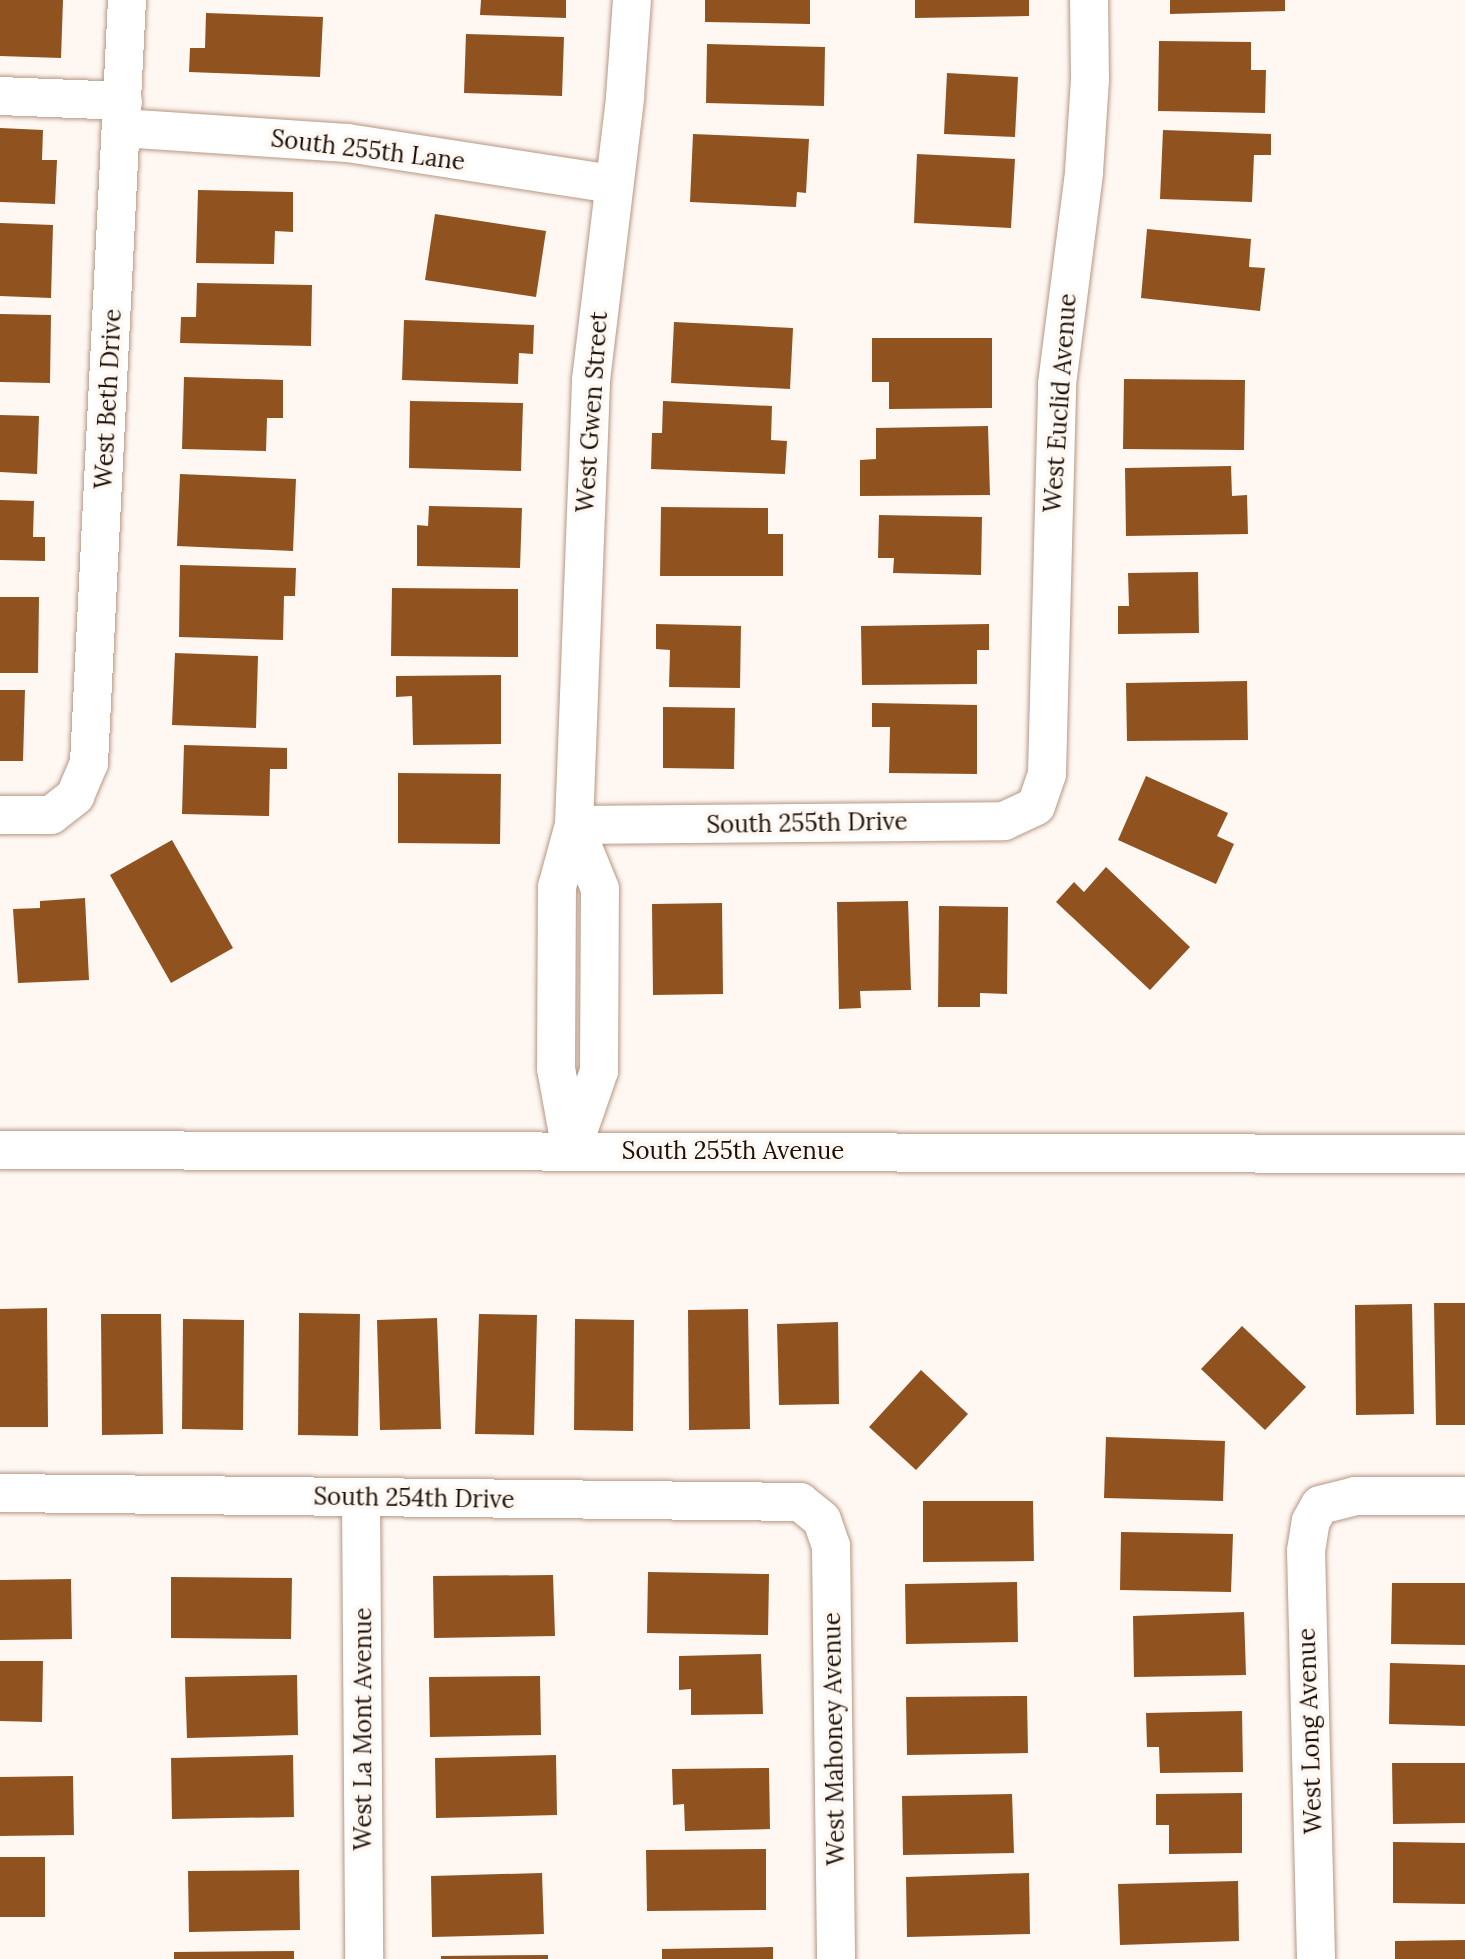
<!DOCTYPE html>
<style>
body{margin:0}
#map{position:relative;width:1465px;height:1959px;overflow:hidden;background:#fef7f2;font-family:Lora,serif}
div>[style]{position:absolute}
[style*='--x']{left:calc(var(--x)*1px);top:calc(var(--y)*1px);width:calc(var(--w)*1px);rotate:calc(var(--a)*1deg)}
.building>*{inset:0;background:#90521f}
.roads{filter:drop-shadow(0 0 2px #b69782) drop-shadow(0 0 2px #b69782)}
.minor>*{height:38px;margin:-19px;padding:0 19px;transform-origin:19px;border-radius:19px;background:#fff}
span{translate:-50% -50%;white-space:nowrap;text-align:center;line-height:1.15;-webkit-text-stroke:7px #fef7f2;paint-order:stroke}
.street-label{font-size:24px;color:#1b1008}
</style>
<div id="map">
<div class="building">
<i style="clip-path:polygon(0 0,63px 0,61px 58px,0 56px)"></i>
<i style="clip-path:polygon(481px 0,566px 0,566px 18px,480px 15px)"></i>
<i style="clip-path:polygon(705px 0,810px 0,810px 24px,705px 22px)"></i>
<i style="clip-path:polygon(915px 0,1029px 0,1029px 16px,915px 18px)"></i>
<i style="clip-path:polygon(1170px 0,1285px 0,1285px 11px,1170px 14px)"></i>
<i style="clip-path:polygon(206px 13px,323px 17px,320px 77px,189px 72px,190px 48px,205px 48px)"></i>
<i style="clip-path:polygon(466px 34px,564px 37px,562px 96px,464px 93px)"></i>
<i style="clip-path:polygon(1159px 41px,1251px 42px,1251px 70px,1266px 70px,1265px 113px,1158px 111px)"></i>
<i style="clip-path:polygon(707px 44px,825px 47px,824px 106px,706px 103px)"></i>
<i style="clip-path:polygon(947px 73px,1018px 77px,1015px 137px,944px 134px)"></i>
<i style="clip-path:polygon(0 128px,43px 130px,42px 160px,57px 160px,55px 204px,0 202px)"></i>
<i style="clip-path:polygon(1163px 130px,1271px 134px,1271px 155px,1254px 155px,1252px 202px,1160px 199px)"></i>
<i style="clip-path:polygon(693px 134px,809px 139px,806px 193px,797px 192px,796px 207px,690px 202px)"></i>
<i style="clip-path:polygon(917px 154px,1015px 159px,1011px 228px,914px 223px)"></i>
<i style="clip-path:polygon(198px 190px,293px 192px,293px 232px,275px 231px,274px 264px,196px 263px)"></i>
<i style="clip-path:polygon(435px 214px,546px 231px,536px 297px,425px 280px)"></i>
<i style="clip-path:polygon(0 223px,53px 225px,51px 298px,0 296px)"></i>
<i style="clip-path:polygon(1147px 229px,1251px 239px,1249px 267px,1265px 268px,1260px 311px,1141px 298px)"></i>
<i style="clip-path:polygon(197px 283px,312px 285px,311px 346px,180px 343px,181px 317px,196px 317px)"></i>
<i style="clip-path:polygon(0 314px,51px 315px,50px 383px,0 382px)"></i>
<i style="clip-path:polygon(404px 320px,534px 325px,533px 354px,519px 353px,518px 384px,402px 380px)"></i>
<i style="clip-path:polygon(674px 322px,793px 328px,790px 389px,671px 383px)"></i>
<i style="clip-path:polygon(872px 338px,992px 338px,992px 408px,889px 409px,889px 382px,872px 382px)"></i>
<i style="clip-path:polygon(184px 377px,283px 380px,283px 418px,267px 418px,266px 451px,182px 449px)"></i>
<i style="clip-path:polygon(1124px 379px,1245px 380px,1244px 450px,1123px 449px)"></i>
<i style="clip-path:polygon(410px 401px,523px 403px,521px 471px,409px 468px)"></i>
<i style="clip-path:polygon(663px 401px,772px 406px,771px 440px,787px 441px,785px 474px,651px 469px,652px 433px,662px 433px)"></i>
<i style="clip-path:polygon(0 415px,39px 416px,37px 474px,0 472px)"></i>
<i style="clip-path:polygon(988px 426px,990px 495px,860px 496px,860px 460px,876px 459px,876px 428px)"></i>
<i style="clip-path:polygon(1231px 466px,1232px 496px,1247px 495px,1248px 534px,1126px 536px,1125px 468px)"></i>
<i style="clip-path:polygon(180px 474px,296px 479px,293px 551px,177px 546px)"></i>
<i style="clip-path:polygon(0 500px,34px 501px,33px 537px,45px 537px,45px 561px,0 560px)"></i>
<i style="clip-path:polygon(429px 506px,522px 508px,520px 568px,417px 566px,417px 525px,428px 526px)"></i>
<i style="clip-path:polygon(661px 507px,768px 508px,768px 534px,783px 534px,783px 576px,660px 576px)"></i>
<i style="clip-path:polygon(879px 515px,982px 517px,981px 575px,893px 573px,894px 558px,878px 558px)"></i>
<i style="clip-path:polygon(180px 565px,296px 568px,295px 596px,284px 596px,283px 640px,179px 637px)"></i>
<i style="clip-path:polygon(1198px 572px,1199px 633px,1118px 634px,1118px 606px,1129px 606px,1128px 573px)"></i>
<i style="clip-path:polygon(392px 588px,518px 589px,518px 657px,391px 656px)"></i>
<i style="clip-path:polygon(0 597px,39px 597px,38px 673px,0 673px)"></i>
<i style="clip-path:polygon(656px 624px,741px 626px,740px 688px,669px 687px,670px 650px,656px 649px)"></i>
<i style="clip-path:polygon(989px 624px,989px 650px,977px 650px,977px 684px,862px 685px,861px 626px)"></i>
<i style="clip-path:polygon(175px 653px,258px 656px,256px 728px,172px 725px)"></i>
<i style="clip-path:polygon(501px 675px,501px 744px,413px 745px,412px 696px,396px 697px,396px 676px)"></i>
<i style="clip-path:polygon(1247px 681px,1248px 740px,1127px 741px,1126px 683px)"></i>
<i style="clip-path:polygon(0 690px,25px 690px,23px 761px,0 761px)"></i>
<i style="clip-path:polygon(872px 703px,977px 705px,977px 774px,889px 773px,890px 727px,872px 727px)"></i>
<i style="clip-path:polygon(663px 707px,735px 708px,734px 769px,663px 768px)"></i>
<i style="clip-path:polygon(184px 745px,287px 748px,287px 769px,270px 769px,269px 816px,182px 814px)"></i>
<i style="clip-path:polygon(398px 773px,501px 774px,500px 844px,398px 843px)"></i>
<i style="clip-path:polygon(1146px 776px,1228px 813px,1217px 836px,1234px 844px,1216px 884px,1118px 840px)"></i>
<i style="clip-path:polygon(172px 840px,233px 948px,171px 983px,110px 875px)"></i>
<i style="clip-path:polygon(1106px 867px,1190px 947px,1150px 990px,1056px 902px,1074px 882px,1084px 892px)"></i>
<i style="clip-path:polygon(85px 898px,89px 980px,18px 983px,13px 909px,40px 908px,40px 901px)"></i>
<i style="clip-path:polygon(908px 901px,911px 990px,860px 991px,861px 1008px,839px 1009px,837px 902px)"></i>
<i style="clip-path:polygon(722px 903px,723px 994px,653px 995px,652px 904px)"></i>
<i style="clip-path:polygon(939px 906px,1008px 907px,1007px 994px,980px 993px,980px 1007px,938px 1007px)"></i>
<i style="clip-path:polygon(1434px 1303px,1465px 1303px,1465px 1425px,1436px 1425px)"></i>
<i style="clip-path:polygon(1412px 1304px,1414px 1414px,1356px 1415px,1355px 1305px)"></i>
<i style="clip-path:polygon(47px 1308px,48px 1427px,0 1427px,0 1309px)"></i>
<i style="clip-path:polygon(748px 1309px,750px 1429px,689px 1430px,688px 1310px)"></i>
<i style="clip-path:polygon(299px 1313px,360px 1314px,358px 1436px,298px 1435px)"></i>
<i style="clip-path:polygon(101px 1314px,161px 1314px,163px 1434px,102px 1435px)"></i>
<i style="clip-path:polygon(479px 1314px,537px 1315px,534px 1435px,475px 1434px)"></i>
<i style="clip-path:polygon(437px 1318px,441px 1429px,380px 1430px,377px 1320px)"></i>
<i style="clip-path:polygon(183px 1319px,244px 1320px,243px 1430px,182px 1429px)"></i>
<i style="clip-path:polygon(575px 1319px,634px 1320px,633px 1431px,574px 1430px)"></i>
<i style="clip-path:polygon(838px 1322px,839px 1404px,779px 1405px,777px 1324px)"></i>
<i style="clip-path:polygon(1242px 1326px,1306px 1387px,1265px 1430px,1201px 1369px)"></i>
<i style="clip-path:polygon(921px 1370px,968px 1414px,916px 1470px,869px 1427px)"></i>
<i style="clip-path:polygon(1106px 1437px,1225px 1441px,1223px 1501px,1104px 1498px)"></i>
<i style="clip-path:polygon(923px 1501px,1033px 1501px,1034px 1561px,923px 1562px)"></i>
<i style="clip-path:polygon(1121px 1532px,1233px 1534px,1231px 1592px,1120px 1590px)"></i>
<i style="clip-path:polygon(648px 1572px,769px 1574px,768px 1635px,647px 1633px)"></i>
<i style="clip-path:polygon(553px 1575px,555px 1636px,434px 1638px,433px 1576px)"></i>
<i style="clip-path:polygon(171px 1577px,292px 1578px,291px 1639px,171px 1638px)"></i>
<i style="clip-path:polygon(71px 1579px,72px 1639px,0 1640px,0 1580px)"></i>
<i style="clip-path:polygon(1017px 1582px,1018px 1642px,906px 1644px,905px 1584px)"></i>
<i style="clip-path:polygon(1392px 1583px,1465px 1583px,1465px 1645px,1391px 1644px)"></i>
<i style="clip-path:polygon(1244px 1612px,1246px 1675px,1134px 1677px,1133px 1616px)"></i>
<i style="clip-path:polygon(761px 1654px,763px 1714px,691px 1715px,691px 1689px,679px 1690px,679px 1656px)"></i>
<i style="clip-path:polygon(0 1661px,43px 1661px,42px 1722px,0 1721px)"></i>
<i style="clip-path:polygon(1390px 1663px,1465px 1665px,1465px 1726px,1389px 1724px)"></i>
<i style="clip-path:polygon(297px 1675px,298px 1735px,187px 1738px,185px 1677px)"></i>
<i style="clip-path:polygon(540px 1676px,541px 1735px,430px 1737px,429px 1677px)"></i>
<i style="clip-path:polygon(1027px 1696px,1028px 1753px,907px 1755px,906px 1697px)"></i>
<i style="clip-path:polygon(1242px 1711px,1243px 1772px,1160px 1773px,1159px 1747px,1147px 1747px,1146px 1713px)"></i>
<i style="clip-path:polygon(293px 1755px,294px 1817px,172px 1819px,171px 1758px)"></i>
<i style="clip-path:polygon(556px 1755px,557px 1815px,436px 1818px,435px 1758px)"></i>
<i style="clip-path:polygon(1392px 1763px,1465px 1763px,1465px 1823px,1393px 1824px)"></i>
<i style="clip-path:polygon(769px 1768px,770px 1829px,685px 1831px,684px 1804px,673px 1805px,672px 1769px)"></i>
<i style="clip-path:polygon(73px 1776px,74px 1835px,0 1836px,0 1777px)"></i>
<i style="clip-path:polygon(1242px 1793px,1242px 1853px,1169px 1854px,1169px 1825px,1156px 1825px,1156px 1794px)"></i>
<i style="clip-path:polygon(1012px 1794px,1014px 1853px,903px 1855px,902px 1796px)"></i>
<i style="clip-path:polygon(1393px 1842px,1465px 1843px,1465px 1904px,1393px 1903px)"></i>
<i style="clip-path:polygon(766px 1849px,766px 1910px,647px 1911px,646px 1850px)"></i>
<i style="clip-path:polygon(0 1857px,45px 1857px,45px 1917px,0 1917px)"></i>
<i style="clip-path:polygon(299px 1870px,300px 1930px,189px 1932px,188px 1871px)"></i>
<i style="clip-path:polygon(542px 1873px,544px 1934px,432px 1937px,431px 1876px)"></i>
<i style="clip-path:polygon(1029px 1873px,1030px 1934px,907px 1937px,906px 1877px)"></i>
<i style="clip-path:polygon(1238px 1881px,1239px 1941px,1120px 1945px,1118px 1884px)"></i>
<i style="clip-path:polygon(1465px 1940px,1465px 1959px,1395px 1959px,1395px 1941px)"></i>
<i style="clip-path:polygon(773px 1947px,773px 1959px,662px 1959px,662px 1949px)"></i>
<i style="clip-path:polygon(294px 1951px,294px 1959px,174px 1959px,174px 1952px)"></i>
<i style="clip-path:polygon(548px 1955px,548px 1959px,441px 1959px,441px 1956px)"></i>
</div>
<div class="roads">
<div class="minor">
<i style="--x:0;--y:96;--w:123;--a:2.3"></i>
<i style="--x:122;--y:128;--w:225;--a:3.8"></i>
<i style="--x:347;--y:143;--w:269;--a:8.8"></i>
<i style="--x:0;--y:815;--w:51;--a:0"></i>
<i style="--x:51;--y:815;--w:31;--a:-38"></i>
<i style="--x:75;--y:796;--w:36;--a:-67"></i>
<i style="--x:89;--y:763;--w:764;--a:-87.15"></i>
<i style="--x:574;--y:825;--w:430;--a:-0.5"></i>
<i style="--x:1004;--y:821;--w:35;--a:-25"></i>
<i style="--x:1036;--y:806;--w:34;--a:-71"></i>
<i style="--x:1047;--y:774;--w:390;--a:-88.5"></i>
<i style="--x:1057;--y:384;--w:214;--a:-82.7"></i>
<i style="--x:1084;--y:172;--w:93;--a:-86.3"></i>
<i style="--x:1090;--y:79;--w:79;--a:-90.7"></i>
<i style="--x:572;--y:1149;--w:83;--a:-70.9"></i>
<i style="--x:599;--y:1071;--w:182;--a:-89.7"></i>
<i style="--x:600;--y:889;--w:69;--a:-112.1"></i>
<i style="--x:0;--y:1150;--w:1465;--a:0.16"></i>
<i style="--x:571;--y:1150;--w:83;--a:-100.4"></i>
<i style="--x:556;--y:1068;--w:181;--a:-89.7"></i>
<i style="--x:557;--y:887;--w:64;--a:-74.7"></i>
<i style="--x:574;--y:825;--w:445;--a:-87.8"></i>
<i style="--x:591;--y:380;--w:285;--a:-83.1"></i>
<i style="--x:625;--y:97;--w:97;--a:-85.9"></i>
<i style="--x:0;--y:1493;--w:800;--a:0.64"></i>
<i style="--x:800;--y:1502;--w:28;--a:39"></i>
<i style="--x:822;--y:1520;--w:28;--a:71"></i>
<i style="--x:831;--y:1546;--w:413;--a:89.3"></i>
<i style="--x:361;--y:1498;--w:461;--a:89.6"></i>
<i style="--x:1316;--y:1959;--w:408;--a:-91.4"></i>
<i style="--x:1306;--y:1551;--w:30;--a:-81"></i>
<i style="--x:1311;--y:1521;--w:18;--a:-61"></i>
<i style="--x:1320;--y:1505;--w:36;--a:-14"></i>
<i style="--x:1355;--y:1496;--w:110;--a:0"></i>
</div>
</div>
<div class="street-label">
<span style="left:368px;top:150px;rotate:7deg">South 255th Lane</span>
<span style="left:108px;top:399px;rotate:-87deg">West Beth Drive</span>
<span style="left:1060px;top:403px;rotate:-86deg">West Euclid Avenue</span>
<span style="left:592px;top:412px;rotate:-86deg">West Gwen Street</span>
<span style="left:807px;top:823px;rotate:-1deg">South 255th Drive</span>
<span style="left:733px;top:1151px">South 255th Avenue</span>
<span style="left:414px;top:1498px;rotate:1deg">South 254th Drive</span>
<span style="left:363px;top:1729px;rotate:-90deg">West La Mont Avenue</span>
<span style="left:1310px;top:1731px;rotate:-92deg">West Long Avenue</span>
<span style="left:834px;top:1739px;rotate:-91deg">West Mahoney Avenue</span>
</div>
</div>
